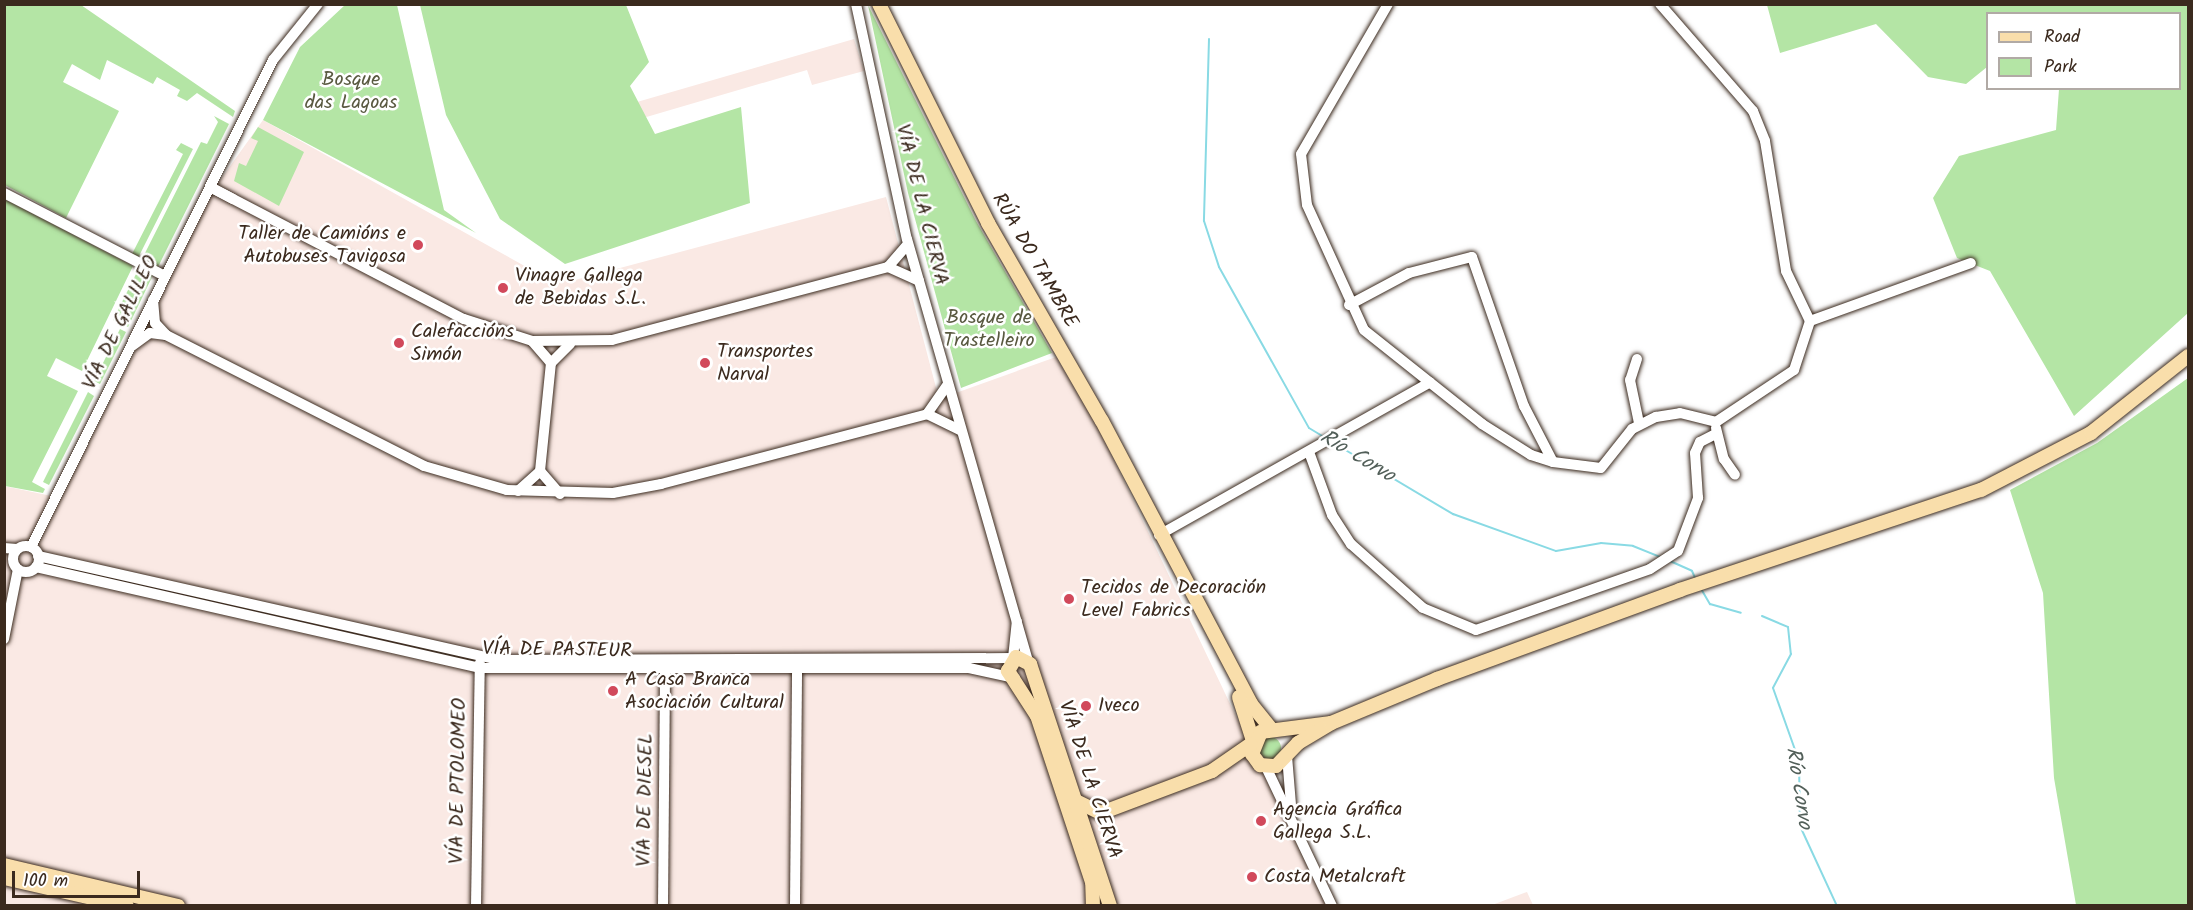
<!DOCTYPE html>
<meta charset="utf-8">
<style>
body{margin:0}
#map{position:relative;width:2193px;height:910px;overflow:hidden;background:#fff;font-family:Kalam,sans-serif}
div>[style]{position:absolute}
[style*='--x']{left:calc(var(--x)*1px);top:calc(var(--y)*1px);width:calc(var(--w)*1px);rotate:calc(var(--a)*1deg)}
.built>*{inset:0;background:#fae9e4}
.green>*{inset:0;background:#b4e5a5}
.round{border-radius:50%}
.stream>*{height:2px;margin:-1px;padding:0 1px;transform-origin:1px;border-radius:1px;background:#89dae4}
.roads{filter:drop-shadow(0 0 2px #3b2a1e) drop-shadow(0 0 2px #3b2a1e)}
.minor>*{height:10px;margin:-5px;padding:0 5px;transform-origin:5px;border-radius:5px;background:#fff}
.minor>.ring{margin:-5px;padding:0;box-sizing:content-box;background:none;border:10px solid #fff;border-radius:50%}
.major>*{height:14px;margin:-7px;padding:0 7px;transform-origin:7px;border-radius:7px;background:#f9deab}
.dots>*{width:16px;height:16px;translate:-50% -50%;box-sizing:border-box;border:3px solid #fff;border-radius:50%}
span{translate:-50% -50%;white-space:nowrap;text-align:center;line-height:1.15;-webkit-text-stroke:5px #fff;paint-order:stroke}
.park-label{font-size:20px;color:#595940}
.street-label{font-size:20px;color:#3b2a1e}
.poi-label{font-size:20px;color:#3b2a1e}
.right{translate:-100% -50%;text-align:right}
.left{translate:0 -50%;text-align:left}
.water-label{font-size:21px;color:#525f59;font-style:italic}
.frame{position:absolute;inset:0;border:6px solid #3b2a1e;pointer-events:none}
.legend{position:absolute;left:1986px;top:12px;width:195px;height:78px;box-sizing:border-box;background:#fff;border:2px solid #b1aaa5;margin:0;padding:8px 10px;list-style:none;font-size:18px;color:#3b2a1e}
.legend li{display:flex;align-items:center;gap:12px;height:30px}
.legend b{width:30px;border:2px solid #b1aaa5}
.scale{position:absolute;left:12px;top:871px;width:128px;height:27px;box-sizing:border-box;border:3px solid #3b2a1e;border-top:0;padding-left:8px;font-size:18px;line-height:21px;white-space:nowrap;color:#3b2a1e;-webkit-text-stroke:4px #fff;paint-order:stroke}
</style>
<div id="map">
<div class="built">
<i style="clip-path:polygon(854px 39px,864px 71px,812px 85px,807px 70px,643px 118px,637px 102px)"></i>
<i style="clip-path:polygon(263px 120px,548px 279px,575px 280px,886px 197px,939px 399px,1056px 357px,1101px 433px,1326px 905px,5px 905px,4px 486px,61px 498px,145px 331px,192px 220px)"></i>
<i style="clip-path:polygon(1527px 892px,1533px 905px,1492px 905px)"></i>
</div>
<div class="green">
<i style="clip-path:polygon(4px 5px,81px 5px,235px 111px,233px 117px,197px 93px,187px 101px,177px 96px,180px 90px,157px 77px,153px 84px,107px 60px,100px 80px,72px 64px,63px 82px,119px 111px,66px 218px,5px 185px)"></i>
<i style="clip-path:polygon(345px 5px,397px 5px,444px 210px,476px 233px,263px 120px,300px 47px)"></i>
<i style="clip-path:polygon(420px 5px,626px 5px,649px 62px,630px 86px,655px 134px,741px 107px,750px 203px,565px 264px,500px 219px,446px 115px)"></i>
<i style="clip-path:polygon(868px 5px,976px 221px,1052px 353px,961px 388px,908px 193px)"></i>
<i style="clip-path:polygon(1767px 5px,2188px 5px,2188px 313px,2074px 416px,1990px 271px,1957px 258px,1933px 198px,1959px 156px,2056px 130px,2059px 89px,2180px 88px,2180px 14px,1988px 14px,1987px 67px,1966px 84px,1928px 77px,1876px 24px,1780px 53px)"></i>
<i style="clip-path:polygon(214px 116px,229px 124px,158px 267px,142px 259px,201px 142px,207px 144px,218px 122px)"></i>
<i style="clip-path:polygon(258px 127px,304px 152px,279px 206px,234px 181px,239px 163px,246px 166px,258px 141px,251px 138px)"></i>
<i style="clip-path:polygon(181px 143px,193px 149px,138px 258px,132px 254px,183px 154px,176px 150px)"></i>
<i style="clip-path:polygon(4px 199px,133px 266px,82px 371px,56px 358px,47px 376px,78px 391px,32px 482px,45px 489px,43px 493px,5px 486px)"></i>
<i style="clip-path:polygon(139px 268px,153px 275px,128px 327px,113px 320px)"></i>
<i style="clip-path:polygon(120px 329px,126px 332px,100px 384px,94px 381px)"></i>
<i style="clip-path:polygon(2188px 378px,2188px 905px,2076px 905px,2054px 778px,2043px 593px,2010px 490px,2097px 443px)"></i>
<i style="clip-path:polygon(88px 392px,94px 396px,49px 485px,43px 482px)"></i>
<i class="round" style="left:1259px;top:737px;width:22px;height:22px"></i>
</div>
<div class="stream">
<i style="--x:1209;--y:39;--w:182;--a:91.6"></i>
<i style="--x:1204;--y:221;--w:48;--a:71.9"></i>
<i style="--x:1219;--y:267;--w:184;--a:60.8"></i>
<i style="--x:1309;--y:428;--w:17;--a:31"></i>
<i style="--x:1332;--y:442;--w:141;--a:30.8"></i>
<i style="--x:1453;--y:514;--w:109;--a:19.8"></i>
<i style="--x:1556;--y:551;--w:46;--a:-10.1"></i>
<i style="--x:1601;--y:543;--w:32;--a:5"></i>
<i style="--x:1633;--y:546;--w:29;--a:22"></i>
<i style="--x:1670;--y:561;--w:24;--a:24"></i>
<i style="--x:1692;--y:571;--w:10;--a:66"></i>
<i style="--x:1700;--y:587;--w:20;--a:60"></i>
<i style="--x:1710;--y:604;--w:32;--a:16"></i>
<i style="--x:1762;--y:616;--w:28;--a:23"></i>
<i style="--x:1788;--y:627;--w:27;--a:84"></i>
<i style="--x:1791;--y:654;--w:38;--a:118"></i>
<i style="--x:1773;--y:688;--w:77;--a:70.4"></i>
<i style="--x:1799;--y:761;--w:65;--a:89.1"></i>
<i style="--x:1800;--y:826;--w:88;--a:65.2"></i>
</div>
<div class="roads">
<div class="minor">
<i style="--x:856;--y:4;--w:240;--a:77.8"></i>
<i style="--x:907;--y:239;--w:438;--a:74"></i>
<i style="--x:1388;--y:4;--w:173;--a:120.1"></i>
<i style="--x:1301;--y:154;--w:51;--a:83.3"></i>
<i style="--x:1307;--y:205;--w:137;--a:65.5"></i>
<i style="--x:1364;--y:330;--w:151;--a:38.5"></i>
<i style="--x:1482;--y:424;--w:58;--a:32.3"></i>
<i style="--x:1531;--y:455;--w:23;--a:18"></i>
<i style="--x:1553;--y:462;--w:48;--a:7.1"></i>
<i style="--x:1601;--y:468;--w:50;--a:-51.5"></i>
<i style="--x:1632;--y:429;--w:27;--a:-27"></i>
<i style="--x:1656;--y:417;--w:24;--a:-9"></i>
<i style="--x:1680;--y:413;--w:37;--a:14"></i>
<i style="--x:1660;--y:4;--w:142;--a:49"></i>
<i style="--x:1753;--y:111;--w:32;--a:68"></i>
<i style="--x:1765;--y:141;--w:132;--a:80.8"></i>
<i style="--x:1786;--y:271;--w:55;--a:64.4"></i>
<i style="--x:4;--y:193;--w:181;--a:27.3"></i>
<i style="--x:233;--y:199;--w:26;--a:-152"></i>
<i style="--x:210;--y:187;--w:286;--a:27.5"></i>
<i style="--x:464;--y:319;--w:71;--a:17.9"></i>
<i style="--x:532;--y:341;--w:80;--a:-0.7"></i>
<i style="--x:612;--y:340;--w:285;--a:-14.8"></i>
<i style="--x:888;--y:267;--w:34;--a:24"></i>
<i style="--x:888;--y:267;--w:30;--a:-49"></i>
<i style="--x:153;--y:300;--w:23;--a:85"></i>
<i style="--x:155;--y:323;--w:16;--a:47"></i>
<i style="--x:166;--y:335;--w:289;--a:26.9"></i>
<i style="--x:424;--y:466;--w:86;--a:16.1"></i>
<i style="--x:507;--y:490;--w:106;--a:1.6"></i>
<i style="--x:613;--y:493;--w:49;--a:-10.6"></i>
<i style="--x:661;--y:484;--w:275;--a:-14.7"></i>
<i style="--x:927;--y:414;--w:37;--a:26"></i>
<i style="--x:1349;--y:305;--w:68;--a:-28.1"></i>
<i style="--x:1409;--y:273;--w:65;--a:-14.3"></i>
<i style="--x:1472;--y:257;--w:158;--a:70.8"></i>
<i style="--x:1524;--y:406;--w:63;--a:62.6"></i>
<i style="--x:1810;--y:321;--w:171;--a:-19.8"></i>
<i style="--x:532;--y:341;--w:29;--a:49"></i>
<i style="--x:132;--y:346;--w:22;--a:-36"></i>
<i style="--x:150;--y:333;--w:16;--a:7"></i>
<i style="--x:1637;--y:359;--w:22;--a:108"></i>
<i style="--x:1630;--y:380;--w:44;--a:78.2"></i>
<i style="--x:927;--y:414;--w:35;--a:-55"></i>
<i style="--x:1716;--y:422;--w:94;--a:-33.7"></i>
<i style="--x:1794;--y:370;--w:52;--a:-71.9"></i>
<i style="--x:1716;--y:428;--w:32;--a:76"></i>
<i style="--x:1724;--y:459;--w:19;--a:55"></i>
<i style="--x:1309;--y:452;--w:67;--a:69.9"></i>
<i style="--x:1332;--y:515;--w:35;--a:57"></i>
<i style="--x:1351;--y:544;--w:96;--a:41.6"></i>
<i style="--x:1423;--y:608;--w:57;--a:22.5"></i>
<i style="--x:1476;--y:630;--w:184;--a:-19.3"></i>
<i style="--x:1650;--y:569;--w:33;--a:-33"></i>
<i style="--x:1678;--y:551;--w:57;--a:-69.3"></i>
<i style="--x:1698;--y:498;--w:45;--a:-93.8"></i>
<i style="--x:1695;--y:453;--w:12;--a:-66"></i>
<i style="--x:1700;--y:442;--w:18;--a:-27"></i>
<i style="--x:518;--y:491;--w:30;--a:-42"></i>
<i style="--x:560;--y:494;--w:30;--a:-131"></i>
<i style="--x:540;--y:471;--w:109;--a:-84.2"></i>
<i style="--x:551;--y:363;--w:27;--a:-45"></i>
<i style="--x:1159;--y:535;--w:311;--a:-29.4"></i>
<i class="ring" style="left:13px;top:546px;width:16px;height:16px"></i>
<i style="--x:31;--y:547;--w:544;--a:-63.58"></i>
<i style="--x:273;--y:60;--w:72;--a:-51.2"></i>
<i style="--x:4;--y:548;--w:13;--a:4"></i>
<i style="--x:38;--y:556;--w:472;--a:12.7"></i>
<i style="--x:498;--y:660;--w:515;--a:-0.22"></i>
<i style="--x:1013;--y:658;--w:37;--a:-84"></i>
<i style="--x:36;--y:567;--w:455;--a:12.8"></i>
<i style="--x:480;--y:668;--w:489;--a:0"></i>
<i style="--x:969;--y:668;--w:47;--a:12.3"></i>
<i style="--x:4;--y:639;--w:71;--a:-78.7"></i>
<i style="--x:1287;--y:756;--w:49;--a:85.3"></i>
<i style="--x:1266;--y:767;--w:154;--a:64.6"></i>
<i style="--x:476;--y:906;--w:243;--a:-89.1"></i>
<i style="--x:663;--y:906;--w:240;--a:-89.5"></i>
<i style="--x:795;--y:906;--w:243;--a:-89.5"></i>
</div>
<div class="major">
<i style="--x:879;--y:4;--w:245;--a:63.5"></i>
<i style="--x:988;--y:223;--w:228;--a:60.1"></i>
<i style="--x:1102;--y:421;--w:320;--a:62.2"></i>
<i style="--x:1251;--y:704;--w:33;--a:51"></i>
<i style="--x:1239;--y:697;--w:46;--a:72.3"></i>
<i style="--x:1331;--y:723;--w:71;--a:172.7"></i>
<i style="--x:1261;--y:732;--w:24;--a:112"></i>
<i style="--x:1252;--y:754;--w:14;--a:54"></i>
<i style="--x:1260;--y:765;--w:16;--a:4"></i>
<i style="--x:1276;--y:766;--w:32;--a:-46"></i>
<i style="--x:1298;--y:743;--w:39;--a:-31"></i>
<i style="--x:1331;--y:723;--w:115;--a:-22.5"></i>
<i style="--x:1437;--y:679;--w:259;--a:-20.1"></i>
<i style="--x:1680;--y:590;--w:317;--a:-18.4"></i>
<i style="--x:1981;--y:490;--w:124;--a:-27.4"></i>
<i style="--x:2091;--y:433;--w:124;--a:-38.4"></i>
<i style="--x:1076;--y:801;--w:28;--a:26"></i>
<i style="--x:1101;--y:813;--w:119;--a:-20.7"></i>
<i style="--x:1212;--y:771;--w:47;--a:-34.7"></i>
<i style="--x:4;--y:865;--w:179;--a:13.3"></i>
<i style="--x:4;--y:878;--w:126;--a:12.8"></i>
<i style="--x:1093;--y:906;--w:24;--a:-92"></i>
<i style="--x:1092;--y:882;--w:175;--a:-108.3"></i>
<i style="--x:1037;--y:716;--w:54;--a:-122.8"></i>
<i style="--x:1008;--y:671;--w:16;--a:-60"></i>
<i style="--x:1016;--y:657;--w:16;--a:27"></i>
<i style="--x:1030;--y:664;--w:255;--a:71.7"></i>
</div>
</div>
<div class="dots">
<i style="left:418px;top:245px;background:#d1495b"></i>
<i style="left:503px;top:288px;background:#d1495b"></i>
<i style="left:399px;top:343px;background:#d1495b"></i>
<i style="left:705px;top:363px;background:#d1495b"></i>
<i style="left:1069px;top:599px;background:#d1495b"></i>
<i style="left:613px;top:691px;background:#d1495b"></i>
<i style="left:1086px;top:706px;background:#d1495b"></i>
<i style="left:1261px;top:821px;background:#d1495b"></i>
<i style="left:1252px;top:877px;background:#d1495b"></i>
</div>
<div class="park-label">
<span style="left:351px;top:92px">Bosque<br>das Lagoas</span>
<span style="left:989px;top:330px">Bosque de<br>Trastelleiro</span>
</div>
<div class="street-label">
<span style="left:921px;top:205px;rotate:76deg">VÍA DE LA CIERVA</span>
<span style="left:1034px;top:261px;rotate:60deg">RÚA DO TAMBRE</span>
<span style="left:121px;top:323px;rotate:-64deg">VÍA DE GALILEO</span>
<span style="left:557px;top:651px;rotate:1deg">VÍA DE PASTEUR</span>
<span style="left:1089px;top:780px;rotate:72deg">VÍA DE LA CIERVA</span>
<span style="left:459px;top:781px;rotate:-89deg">VÍA DE PTOLOMEO</span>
<span style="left:646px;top:800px;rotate:-89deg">VÍA DE DIESEL</span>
</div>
<div class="poi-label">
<span class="right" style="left:406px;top:246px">Taller de Camións e<br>Autobuses Tavigosa</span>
<span class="left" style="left:515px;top:288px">Vinagre Gallega<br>de Bebidas S.L.</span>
<span class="left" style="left:411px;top:344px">Calefaccións<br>Simón</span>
<span class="left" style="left:717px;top:364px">Transportes<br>Narval</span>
<span class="left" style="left:1081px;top:600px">Tecidos de Decoración<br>Level Fabrics</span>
<span class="left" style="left:625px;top:692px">A Casa Branca<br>Asociación Cultural</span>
<span class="left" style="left:1098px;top:706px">Iveco</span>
<span class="left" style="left:1273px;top:822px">Agencia Gráfica<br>Gallega S.L.</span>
<span class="left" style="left:1264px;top:877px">Costa Metalcraft</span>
</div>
<div class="water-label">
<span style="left:1357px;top:457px;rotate:31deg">Río Corvo</span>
<span style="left:1798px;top:788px;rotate:81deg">Río Corvo</span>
</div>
<div class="frame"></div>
<ul class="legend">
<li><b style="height:8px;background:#f9deab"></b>Road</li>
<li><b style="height:16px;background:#b4e5a5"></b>Park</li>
</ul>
<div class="scale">100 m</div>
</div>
